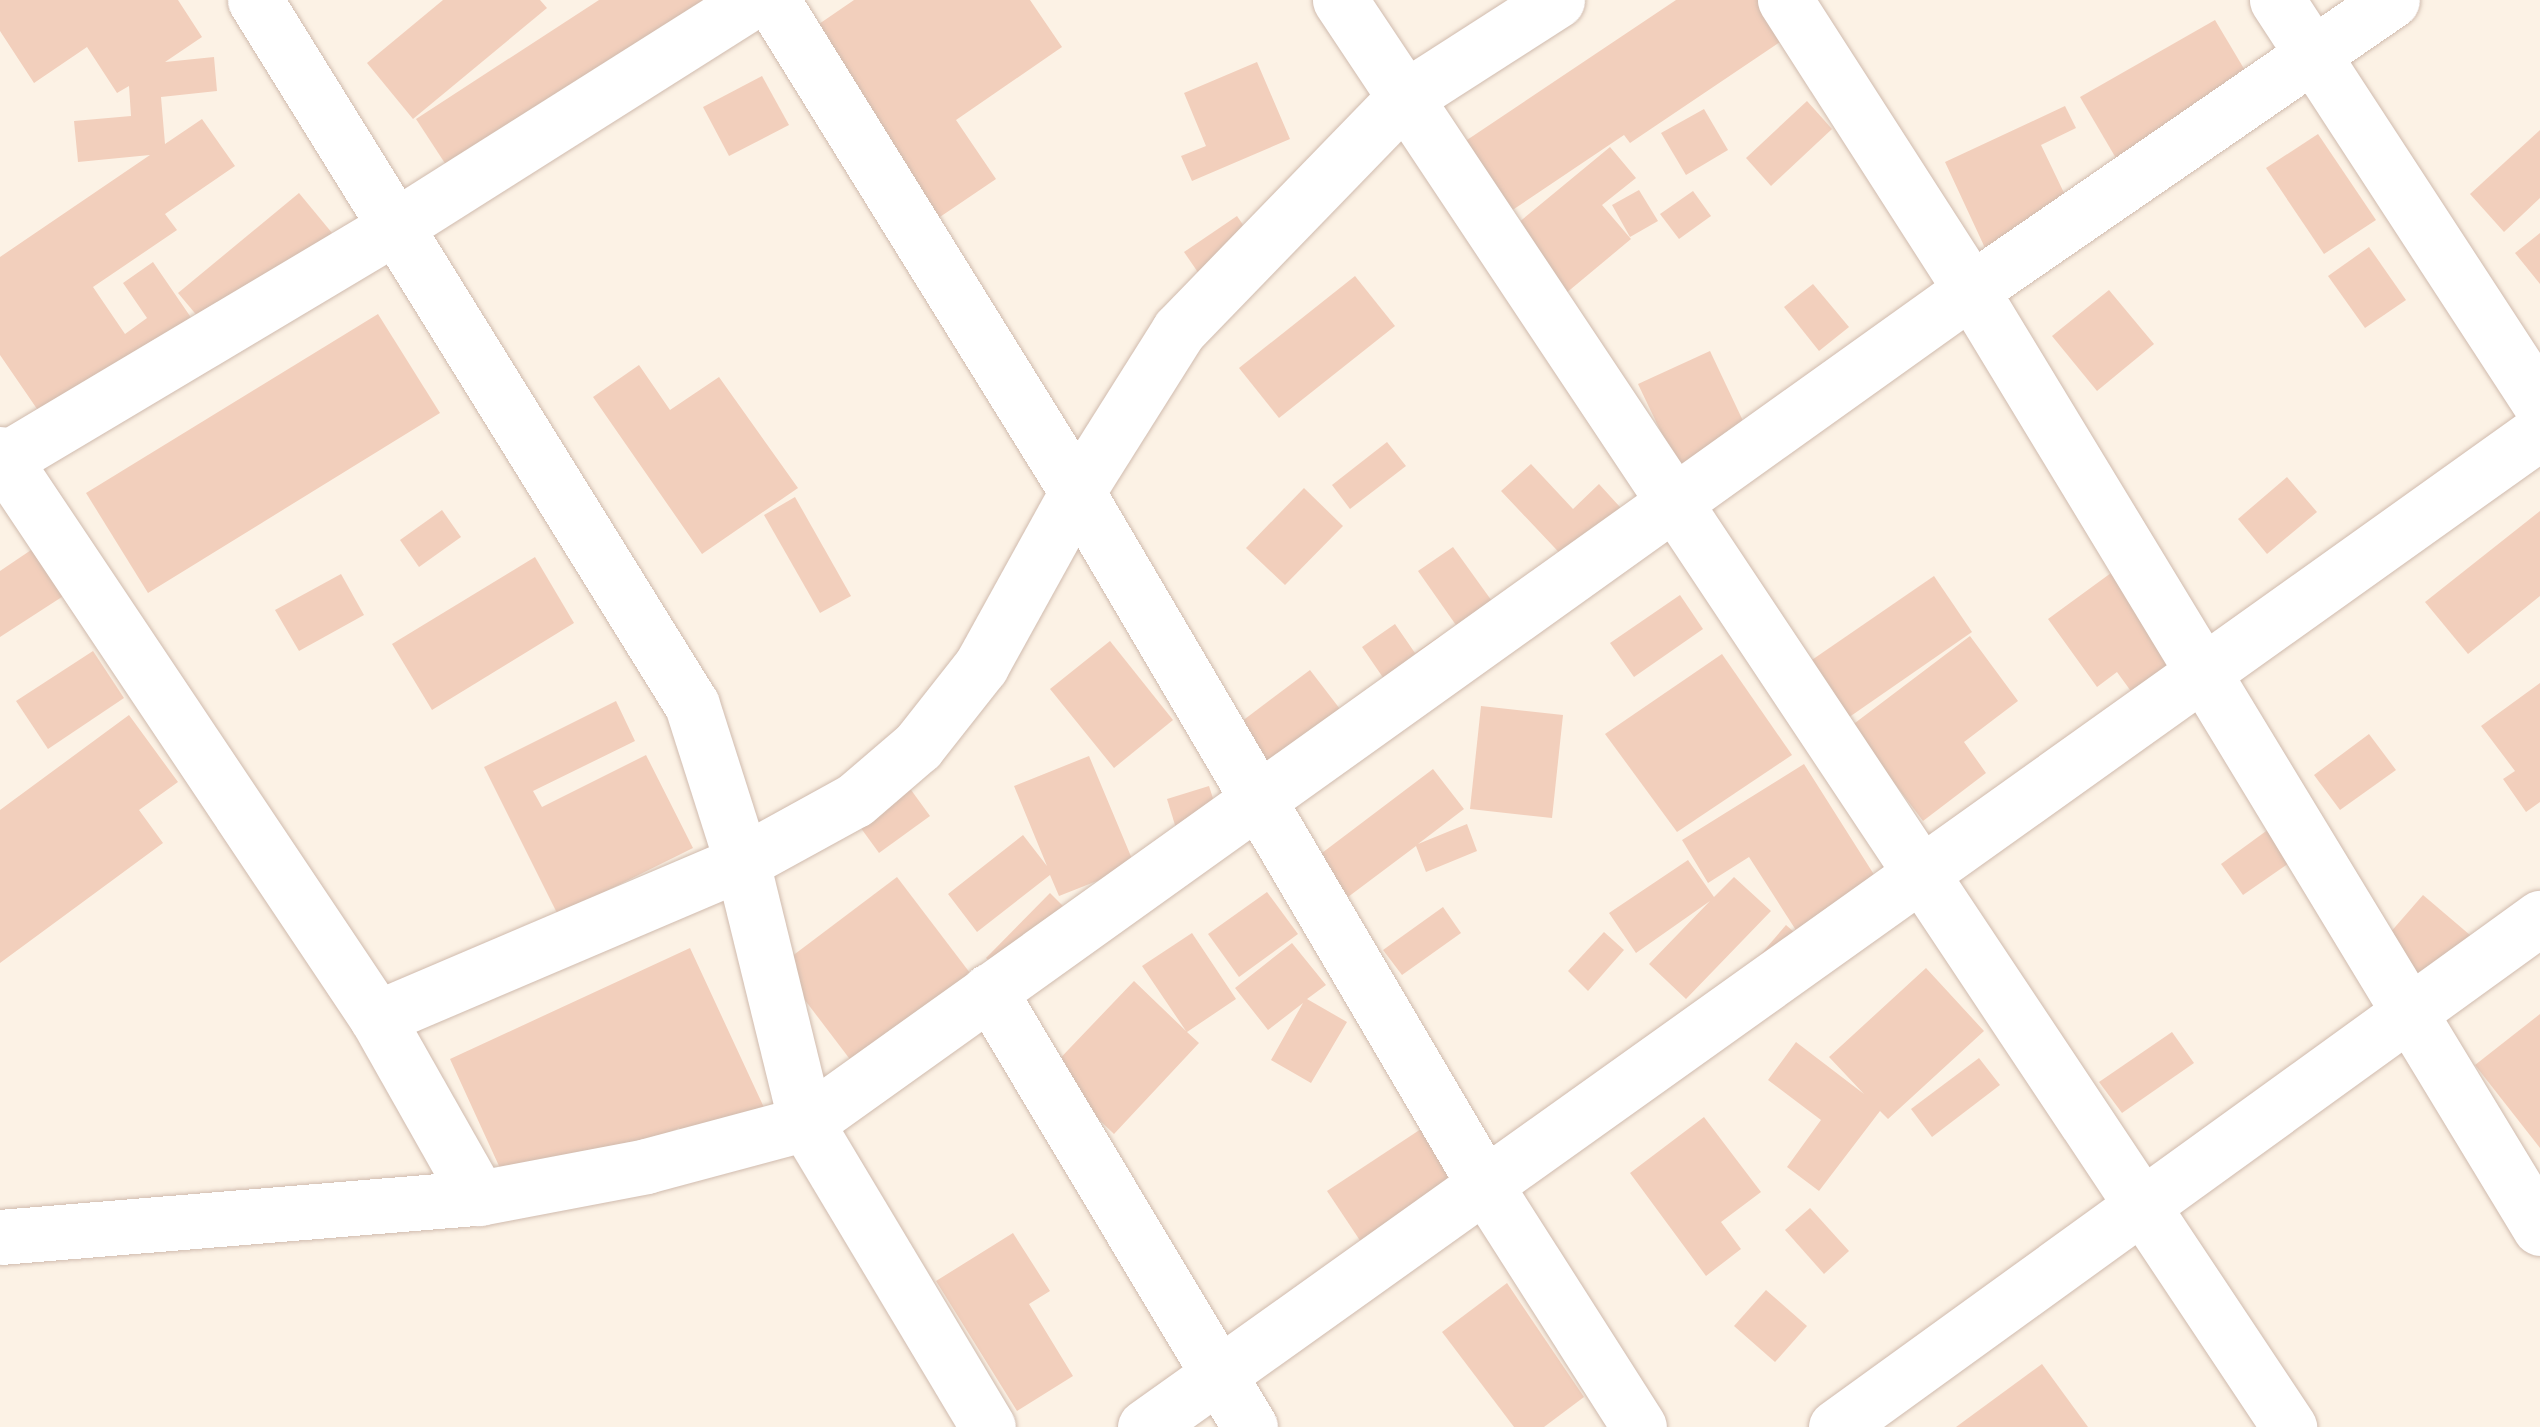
<!DOCTYPE html>
<style>
body{margin:0}
#map{position:relative;width:2540px;height:1427px;overflow:hidden;background:#fcf2e5;font-family:"DM Sans",sans-serif}
div>[style]{position:absolute}
[style*='--x']{left:calc(var(--x)*1px);top:calc(var(--y)*1px);width:calc(var(--w)*1px);rotate:calc(var(--a)*1deg)}
.building>*{inset:0;background:#f2cfbc}
.roads{filter:drop-shadow(0 0 2px #d0bbae) drop-shadow(0 0 2px #d0bbae)}
.minor>*{height:55px;margin:-27.5px;padding:0 27.5px;transform-origin:27.5px;border-radius:27.5px;background:#fff}
span{translate:-50% -50%;white-space:nowrap;text-align:center;line-height:1.15;-webkit-text-stroke:9px #fff6eb;paint-order:stroke}
</style>
<div id="map">
<div class="building">
<i style="clip-path:polygon(0 0,178px 0,202px 37px,165px 62px,214px 57px,217px 91px,161px 97px,165px 144px,202px 119px,235px 166px,165px 214px,177px 230px,93px 287px,125px 334px,147px 318px,123px 283px,153px 262px,205px 338px,57px 438px,0 355px,0 257px,150px 155px,78px 162px,74px 121px,131px 116px,129px 86px,117px 93px,87px 47px,34px 83px,0 31px)"></i>
<i style="clip-path:polygon(443px 0,540px 0,547px 8px,413px 119px,367px 63px)"></i>
<i style="clip-path:polygon(599px 0,733px 0,469px 200px,416px 119px)"></i>
<i style="clip-path:polygon(854px 0,1030px 0,1062px 47px,956px 120px,996px 179px,931px 223px,803px 35px)"></i>
<i style="clip-path:polygon(1676px 0,1760px 0,1786px 38px,1630px 143px,1624px 135px,1508px 213px,1461px 144px)"></i>
<i style="clip-path:polygon(2215px 20px,2265px 104px,2130px 182px,2080px 97px)"></i>
<i style="clip-path:polygon(1257px 62px,1290px 139px,1192px 181px,1181px 156px,1206px 146px,1184px 93px)"></i>
<i style="clip-path:polygon(762px 76px,789px 125px,729px 156px,703px 107px)"></i>
<i style="clip-path:polygon(1807px 101px,1832px 129px,1771px 186px,1746px 158px)"></i>
<i style="clip-path:polygon(2065px 106px,2076px 128px,2041px 145px,2078px 222px,1992px 263px,1945px 162px)"></i>
<i style="clip-path:polygon(1704px 109px,1728px 150px,1686px 175px,1661px 133px)"></i>
<i style="clip-path:polygon(2540px 130px,2540px 198px,2504px 232px,2470px 194px)"></i>
<i style="clip-path:polygon(2318px 134px,2376px 220px,2324px 254px,2266px 168px)"></i>
<i style="clip-path:polygon(1610px 147px,1636px 178px,1602px 205px,1631px 239px,1565px 294px,1512px 228px)"></i>
<i style="clip-path:polygon(1639px 190px,1658px 221px,1630px 237px,1612px 205px)"></i>
<i style="clip-path:polygon(1693px 191px,1711px 216px,1679px 239px,1660px 214px)"></i>
<i style="clip-path:polygon(299px 193px,361px 268px,220px 343px,178px 293px)"></i>
<i style="clip-path:polygon(1237px 216px,1261px 251px,1208px 287px,1184px 252px)"></i>
<i style="clip-path:polygon(2540px 233px,2540px 284px,2515px 253px)"></i>
<i style="clip-path:polygon(2369px 247px,2406px 300px,2365px 328px,2328px 276px)"></i>
<i style="clip-path:polygon(1355px 276px,1395px 326px,1279px 418px,1239px 368px)"></i>
<i style="clip-path:polygon(1813px 284px,1849px 327px,1819px 351px,1784px 307px)"></i>
<i style="clip-path:polygon(2109px 290px,2154px 344px,2097px 391px,2052px 336px)"></i>
<i style="clip-path:polygon(378px 314px,440px 413px,148px 593px,86px 493px)"></i>
<i style="clip-path:polygon(1710px 351px,1753px 442px,1681px 474px,1638px 384px)"></i>
<i style="clip-path:polygon(639px 365px,670px 410px,719px 377px,798px 488px,702px 554px,593px 397px)"></i>
<i style="clip-path:polygon(1387px 442px,1406px 466px,1350px 509px,1332px 485px)"></i>
<i style="clip-path:polygon(1531px 464px,1573px 509px,1599px 484px,1640px 529px,1585px 580px,1501px 491px)"></i>
<i style="clip-path:polygon(2287px 477px,2317px 512px,2267px 554px,2238px 519px)"></i>
<i style="clip-path:polygon(1304px 488px,1343px 526px,1285px 585px,1246px 548px)"></i>
<i style="clip-path:polygon(795px 497px,851px 596px,820px 613px,764px 515px)"></i>
<i style="clip-path:polygon(442px 510px,461px 537px,419px 567px,400px 540px)"></i>
<i style="clip-path:polygon(2540px 511px,2540px 596px,2468px 654px,2425px 602px)"></i>
<i style="clip-path:polygon(37px 546px,68px 593px,0 637px,0 571px)"></i>
<i style="clip-path:polygon(1453px 547px,1512px 629px,1477px 655px,1418px 571px)"></i>
<i style="clip-path:polygon(535px 557px,574px 623px,432px 710px,392px 644px)"></i>
<i style="clip-path:polygon(2111px 573px,2185px 673px,2141px 705px,2117px 672px,2097px 687px,2048px 619px)"></i>
<i style="clip-path:polygon(341px 574px,364px 615px,299px 651px,275px 610px)"></i>
<i style="clip-path:polygon(1934px 576px,1972px 632px,1845px 720px,1806px 664px)"></i>
<i style="clip-path:polygon(1680px 595px,1703px 629px,1634px 677px,1610px 643px)"></i>
<i style="clip-path:polygon(1395px 624px,1415px 653px,1440px 636px,1406px 711px,1362px 647px)"></i>
<i style="clip-path:polygon(1970px 636px,2018px 701px,1964px 742px,1986px 773px,1923px 821px,1851px 726px)"></i>
<i style="clip-path:polygon(1110px 641px,1173px 720px,1114px 768px,1050px 689px)"></i>
<i style="clip-path:polygon(93px 651px,124px 698px,48px 749px,16px 701px)"></i>
<i style="clip-path:polygon(1722px 654px,1792px 755px,1677px 832px,1605px 734px)"></i>
<i style="clip-path:polygon(1310px 670px,1360px 735px,1280px 797px,1229px 731px)"></i>
<i style="clip-path:polygon(2540px 683px,2540px 802px,2526px 812px,2503px 779px,2515px 771px,2481px 726px)"></i>
<i style="clip-path:polygon(616px 701px,635px 741px,533px 791px,542px 807px,646px 755px,693px 848px,558px 915px,484px 767px)"></i>
<i style="clip-path:polygon(1481px 706px,1563px 715px,1552px 818px,1470px 809px)"></i>
<i style="clip-path:polygon(129px 715px,178px 782px,139px 810px,163px 843px,0 963px,0 810px)"></i>
<i style="clip-path:polygon(2369px 734px,2396px 770px,2340px 810px,2314px 775px)"></i>
<i style="clip-path:polygon(1089px 756px,1135px 866px,1059px 896px,1050px 875px,977px 932px,948px 894px,1023px 835px,1047px 866px,1014px 786px)"></i>
<i style="clip-path:polygon(1804px 764px,1892px 903px,1726px 995px,1786px 925px,1801px 938px,1749px 857px,1708px 883px,1682px 840px)"></i>
<i style="clip-path:polygon(1433px 769px,1464px 809px,1418px 844px,1467px 824px,1477px 851px,1426px 872px,1416px 846px,1348px 897px,1318px 856px)"></i>
<i style="clip-path:polygon(898px 772px,930px 816px,879px 853px,847px 809px)"></i>
<i style="clip-path:polygon(1209px 786px,1222px 826px,1179px 838px,1167px 799px)"></i>
<i style="clip-path:polygon(2273px 826px,2295px 859px,2243px 895px,2221px 864px)"></i>
<i style="clip-path:polygon(1688px 860px,1714px 897px,1734px 877px,1771px 911px,1686px 999px,1649px 964px,1710px 901px,1636px 953px,1609px 913px)"></i>
<i style="clip-path:polygon(897px 877px,986px 994px,868px 1083px,779px 966px)"></i>
<i style="clip-path:polygon(1267px 892px,1298px 934px,1239px 977px,1208px 934px)"></i>
<i style="clip-path:polygon(1050px 893px,1077px 920px,1014px 986px,986px 958px)"></i>
<i style="clip-path:polygon(2423px 895px,2497px 958px,2456px 1006px,2382px 942px)"></i>
<i style="clip-path:polygon(1443px 907px,1461px 933px,1402px 975px,1383px 950px)"></i>
<i style="clip-path:polygon(1604px 932px,1624px 950px,1588px 991px,1568px 971px)"></i>
<i style="clip-path:polygon(1192px 933px,1236px 999px,1187px 1032px,1199px 1043px,1114px 1134px,1048px 1071px,1134px 981px,1186px 1031px,1142px 966px)"></i>
<i style="clip-path:polygon(1292px 943px,1326px 985px,1307px 999px,1347px 1022px,1311px 1083px,1271px 1060px,1303px 1003px,1268px 1030px,1235px 988px)"></i>
<i style="clip-path:polygon(690px 948px,767px 1114px,690px 1149px,679px 1128px,516px 1203px,450px 1059px)"></i>
<i style="clip-path:polygon(1926px 968px,1984px 1031px,1888px 1119px,1880px 1111px,1819px 1191px,1787px 1167px,1821px 1120px,1768px 1080px,1796px 1042px,1864px 1094px,1829px 1057px)"></i>
<i style="clip-path:polygon(2540px 1014px,2540px 1148px,2475px 1065px)"></i>
<i style="clip-path:polygon(2172px 1032px,2194px 1063px,2122px 1113px,2099px 1082px)"></i>
<i style="clip-path:polygon(1979px 1058px,2000px 1085px,1932px 1137px,1911px 1109px)"></i>
<i style="clip-path:polygon(1704px 1117px,1761px 1192px,1721px 1222px,1741px 1249px,1706px 1276px,1630px 1173px)"></i>
<i style="clip-path:polygon(1421px 1129px,1469px 1201px,1375px 1263px,1327px 1191px)"></i>
<i style="clip-path:polygon(1810px 1208px,1849px 1251px,1824px 1274px,1785px 1230px)"></i>
<i style="clip-path:polygon(1013px 1233px,1050px 1291px,1029px 1304px,1073px 1376px,1017px 1411px,936px 1281px)"></i>
<i style="clip-path:polygon(1507px 1283px,1584px 1397px,1544px 1427px,1514px 1427px,1442px 1332px)"></i>
<i style="clip-path:polygon(1766px 1290px,1807px 1326px,1775px 1362px,1734px 1326px)"></i>
<i style="clip-path:polygon(2042px 1364px,2088px 1427px,1956px 1427px)"></i>
</div>
<div class="roads">
<div class="minor">
<i style="--x:255;--y:0;--w:829;--a:58.21"></i>
<i style="--x:692;--y:705;--w:165;--a:72.3"></i>
<i style="--x:742;--y:862;--w:269;--a:76.2"></i>
<i style="--x:806;--y:1123;--w:354;--a:59.1"></i>
<i style="--x:772;--y:0;--w:579;--a:58.2"></i>
<i style="--x:1077;--y:492;--w:801;--a:59.53"></i>
<i style="--x:1483;--y:1182;--w:290;--a:57.5"></i>
<i style="--x:1340;--y:0;--w:1714;--a:56.37"></i>
<i style="--x:1785;--y:0;--w:345;--a:57.3"></i>
<i style="--x:1971;--y:290;--w:1097;--a:58.76"></i>
<i style="--x:2277;--y:0;--w:481;--a:56.9"></i>
<i style="--x:0;--y:454;--w:678;--a:56.24"></i>
<i style="--x:377;--y:1018;--w:207;--a:60.5"></i>
<i style="--x:4;--y:460;--w:457;--a:-30.8"></i>
<i style="--x:396;--y:226;--w:423;--a:-32.3"></i>
<i style="--x:989;--y:991;--w:508;--a:59.09"></i>
<i style="--x:377;--y:1018;--w:397;--a:-23.1"></i>
<i style="--x:742;--y:862;--w:129;--a:-28.8"></i>
<i style="--x:855;--y:800;--w:83;--a:-40.6"></i>
<i style="--x:918;--y:746;--w:102;--a:-51.8"></i>
<i style="--x:981;--y:666;--w:199;--a:-61.1"></i>
<i style="--x:1077;--y:492;--w:191;--a:-57.8"></i>
<i style="--x:1179;--y:330;--w:322;--a:-45.9"></i>
<i style="--x:1403;--y:99;--w:183;--a:-32.7"></i>
<i style="--x:0;--y:1237;--w:481;--a:-4.7"></i>
<i style="--x:479;--y:1198;--w:170;--a:-10.8"></i>
<i style="--x:646;--y:1166;--w:166;--a:-15"></i>
<i style="--x:806;--y:1123;--w:1432;--a:-35.57"></i>
<i style="--x:1971;--y:290;--w:511;--a:-34.56"></i>
<i style="--x:1145;--y:1427;--w:1713;--a:-35.5"></i>
<i style="--x:1836;--y:1427;--w:869;--a:-35.87"></i>
</div>
</div>
</div>
